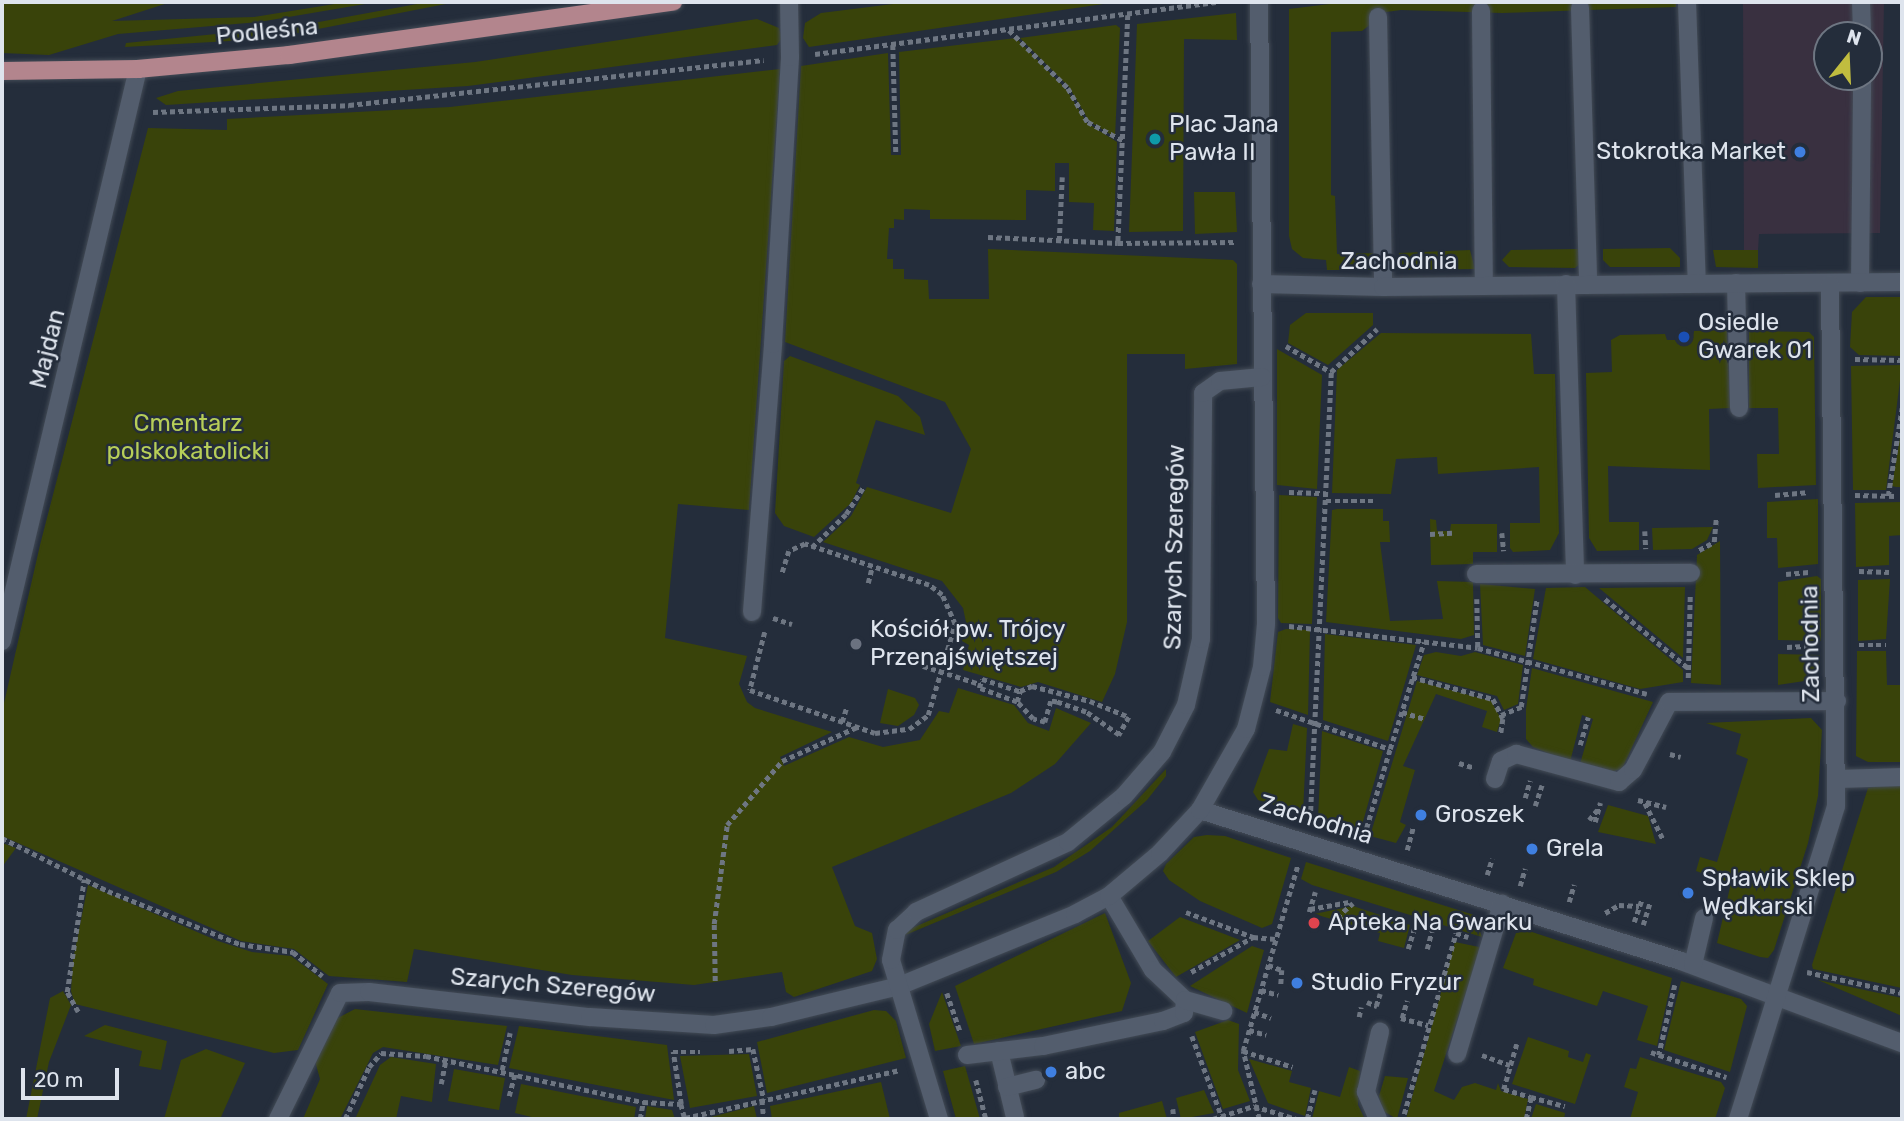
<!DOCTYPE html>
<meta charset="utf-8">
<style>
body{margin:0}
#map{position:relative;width:1904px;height:1121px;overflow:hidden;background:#242d3b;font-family:Rubik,sans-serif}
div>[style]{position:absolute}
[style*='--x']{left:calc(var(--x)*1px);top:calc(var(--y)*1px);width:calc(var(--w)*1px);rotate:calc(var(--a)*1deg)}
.commercial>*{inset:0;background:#393040}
.green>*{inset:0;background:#39430a}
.path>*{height:4.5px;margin-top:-2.25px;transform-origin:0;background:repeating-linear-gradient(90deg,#6e7682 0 5px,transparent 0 8.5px)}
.roads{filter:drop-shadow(0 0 2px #434b56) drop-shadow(0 0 2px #434b56)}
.minor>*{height:18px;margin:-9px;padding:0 9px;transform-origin:9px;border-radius:9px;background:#535d6d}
.major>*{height:18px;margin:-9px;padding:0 9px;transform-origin:9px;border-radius:9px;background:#b3858d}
.dots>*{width:19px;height:19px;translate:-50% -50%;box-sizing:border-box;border:4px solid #242d3b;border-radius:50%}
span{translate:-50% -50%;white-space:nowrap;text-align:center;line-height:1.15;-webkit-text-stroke:5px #242d3b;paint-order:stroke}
.street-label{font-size:24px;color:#dee4ed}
.poi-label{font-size:24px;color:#dee4ed}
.left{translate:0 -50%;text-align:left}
.right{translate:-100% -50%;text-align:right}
.park-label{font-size:24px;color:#b7ce58}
.frame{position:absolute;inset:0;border:4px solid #dee4ed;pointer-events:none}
.north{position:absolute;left:1813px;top:21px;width:70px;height:70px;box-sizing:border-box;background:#242d3b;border:2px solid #6e7682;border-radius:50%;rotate:18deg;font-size:19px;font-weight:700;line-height:28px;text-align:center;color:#dee4ed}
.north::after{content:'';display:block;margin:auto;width:24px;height:32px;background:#c1bd3f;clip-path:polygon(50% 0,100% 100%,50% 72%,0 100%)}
.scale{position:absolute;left:21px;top:1068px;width:98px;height:32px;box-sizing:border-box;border:4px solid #dee4ed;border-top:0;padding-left:9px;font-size:21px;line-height:24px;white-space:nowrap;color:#dee4ed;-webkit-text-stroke:5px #242d3b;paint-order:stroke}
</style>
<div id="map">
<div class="commercial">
<i style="clip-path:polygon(evenodd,1743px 2px,1884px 2px,1880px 233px,1759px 234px,1758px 250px,1744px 250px,1743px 2px,1827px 35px,1869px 35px,1869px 77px,1827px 77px,1827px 35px)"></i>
</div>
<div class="green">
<i style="clip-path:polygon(2px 2px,171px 2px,112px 21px,254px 17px,347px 2px,377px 2px,259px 22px,118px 34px,49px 55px,2px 53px)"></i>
<i style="clip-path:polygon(428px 2px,456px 2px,267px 39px,125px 47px,126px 43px,297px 26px)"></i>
<i style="clip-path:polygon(909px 2px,1117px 2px,809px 47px,803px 38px,805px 23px,821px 13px)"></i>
<i style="clip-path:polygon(1346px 2px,1676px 2px,1676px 7px,1502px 13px,1401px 10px,1386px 12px,1362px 31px,1331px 32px,1331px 195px,1335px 196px,1337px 254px,1377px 253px,1376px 270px,1327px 270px,1326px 260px,1303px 258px,1292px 249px,1289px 236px,1289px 9px)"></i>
<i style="clip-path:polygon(1236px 13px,1237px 40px,1184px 39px,1183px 231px,1129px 232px,1137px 24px)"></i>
<i style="clip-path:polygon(757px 19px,779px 28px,782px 38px,777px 45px,468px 86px,166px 105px,156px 98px,178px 91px,475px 62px)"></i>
<i style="clip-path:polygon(1116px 25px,1120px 28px,1115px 137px,1089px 121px,1069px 87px,1020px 38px)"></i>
<i style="clip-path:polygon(1016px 38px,1066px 89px,1087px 123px,1117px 142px,1114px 231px,1093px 230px,1094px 203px,1069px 202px,1069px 163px,1055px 163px,1055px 191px,1026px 190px,1026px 220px,930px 219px,930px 210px,904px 209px,904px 220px,894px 219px,894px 228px,889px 228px,887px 259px,893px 259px,893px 269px,904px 269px,904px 279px,928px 280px,929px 299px,989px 299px,988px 249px,1233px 260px,1237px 264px,1237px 364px,1185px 369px,1185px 354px,1127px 354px,1127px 622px,1115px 674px,1102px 702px,1038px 682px,1021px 687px,963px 670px,969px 645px,962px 641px,967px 627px,963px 608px,942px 581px,823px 542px,851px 516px,867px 487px,951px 513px,971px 449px,945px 402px,785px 342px,801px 66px,888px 53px,891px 155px,901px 155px,899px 52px)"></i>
<i style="clip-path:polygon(780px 69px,749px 510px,678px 504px,665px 638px,747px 656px,739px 684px,747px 702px,755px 708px,832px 732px,780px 757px,784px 766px,849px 737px,883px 747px,920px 740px,939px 711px,949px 713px,958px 688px,1014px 705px,1028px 723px,1049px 731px,1056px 708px,1091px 723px,1055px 764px,1011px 793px,832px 867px,855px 926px,872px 933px,877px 959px,872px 971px,794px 997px,786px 992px,782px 972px,694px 985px,572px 975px,414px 949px,407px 982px,329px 976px,294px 949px,241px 941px,2px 836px,2px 712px,40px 545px,148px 128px,227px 130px,227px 119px,450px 107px)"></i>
<i style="clip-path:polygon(1194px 192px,1235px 192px,1237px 232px,1195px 234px)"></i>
<i style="clip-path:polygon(1670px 248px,1680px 258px,1680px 267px,1610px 267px,1603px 260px,1603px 249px)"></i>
<i style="clip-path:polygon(1580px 249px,1582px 262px,1575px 268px,1509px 267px,1502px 260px,1511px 250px)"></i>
<i style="clip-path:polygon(1470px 250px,1475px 269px,1401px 270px,1397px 266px,1399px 253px)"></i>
<i style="clip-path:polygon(1713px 250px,1758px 250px,1758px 268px,1716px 267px)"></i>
<i style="clip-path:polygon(1866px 297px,1902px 297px,1902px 356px,1859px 355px,1850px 347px,1852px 312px)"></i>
<i style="clip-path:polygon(1306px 313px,1373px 313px,1373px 325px,1328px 365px,1288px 343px,1290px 325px)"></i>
<i style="clip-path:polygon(1727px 330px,1730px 408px,1709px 409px,1710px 470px,1608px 466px,1609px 522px,1639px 522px,1639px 550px,1597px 551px,1589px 538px,1586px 373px,1612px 372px,1611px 340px,1620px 335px,1665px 334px,1667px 340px,1693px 340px,1694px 331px)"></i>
<i style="clip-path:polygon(1749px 331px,1809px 332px,1814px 337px,1816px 485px,1758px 488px,1757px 454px,1779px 454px,1778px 408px,1749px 408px)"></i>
<i style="clip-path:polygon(1381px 333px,1531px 334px,1534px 374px,1555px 374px,1559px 533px,1550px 550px,1513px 552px,1510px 548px,1510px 523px,1540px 523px,1539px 467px,1438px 474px,1437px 457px,1396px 459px,1391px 494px,1332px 493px,1337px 370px)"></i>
<i style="clip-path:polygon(1277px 349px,1322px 375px,1317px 489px,1277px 485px)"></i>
<i style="clip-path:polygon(790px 356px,898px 396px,920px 417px,925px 435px,876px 420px,856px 483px,860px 485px,851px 503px,814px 537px,784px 526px,775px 513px,784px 361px)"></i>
<i style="clip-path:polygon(1902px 365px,1886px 490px,1853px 490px,1851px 366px)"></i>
<i style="clip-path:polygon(1902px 425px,1902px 487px,1896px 487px,1892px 486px)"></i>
<i style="clip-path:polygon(1279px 495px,1317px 497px,1312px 624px,1281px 623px,1278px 618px)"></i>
<i style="clip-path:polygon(1818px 499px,1818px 564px,1778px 568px,1777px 538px,1767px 538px,1767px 502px)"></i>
<i style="clip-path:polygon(1902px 502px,1902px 535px,1889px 536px,1889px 565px,1856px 567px,1855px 503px)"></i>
<i style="clip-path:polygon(1337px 509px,1383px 509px,1383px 521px,1389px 521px,1390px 542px,1380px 542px,1390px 621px,1443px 619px,1437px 581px,1473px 582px,1474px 635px,1461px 639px,1326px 622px,1332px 510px)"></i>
<i style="clip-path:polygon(1430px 519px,1436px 520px,1437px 531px,1450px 531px,1451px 524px,1497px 524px,1497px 552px,1473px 552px,1473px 564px,1431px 565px)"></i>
<i style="clip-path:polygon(1713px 527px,1707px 540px,1692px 549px,1653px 550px,1652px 528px)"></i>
<i style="clip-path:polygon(1720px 541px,1721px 685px,1691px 683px,1697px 555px)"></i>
<i style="clip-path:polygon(1817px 576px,1821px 579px,1821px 641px,1778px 640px,1778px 582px)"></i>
<i style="clip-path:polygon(1890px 579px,1886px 639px,1858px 641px,1858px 580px)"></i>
<i style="clip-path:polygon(1480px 584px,1535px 589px,1525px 656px,1483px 645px)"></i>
<i style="clip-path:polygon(1585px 587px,1683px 670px,1683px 682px,1640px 689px,1533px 659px,1546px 588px)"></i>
<i style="clip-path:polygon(1685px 587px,1683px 658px,1599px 588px)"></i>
<i style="clip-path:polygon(1286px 629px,1310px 630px,1308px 715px,1270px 702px,1278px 632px)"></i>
<i style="clip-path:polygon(1325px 634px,1416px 645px,1388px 741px,1323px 720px)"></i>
<i style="clip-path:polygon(1857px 651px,1886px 651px,1887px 685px,1902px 685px,1902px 762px,1868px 762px,1856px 756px)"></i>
<i style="clip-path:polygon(1436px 652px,1461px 656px,1475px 652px,1523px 665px,1518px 704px,1504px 710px,1497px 696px,1417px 675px,1424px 655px)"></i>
<i style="clip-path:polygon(1778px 654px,1820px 655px,1819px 674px,1811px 680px,1778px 685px)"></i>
<i style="clip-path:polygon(1532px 668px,1653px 702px,1622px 769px,1609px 772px,1580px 764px,1593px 719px,1582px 715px,1570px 762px,1533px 747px,1526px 739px,1526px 709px)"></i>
<i style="clip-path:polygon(1417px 681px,1491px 701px,1501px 719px,1497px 732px,1482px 727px,1487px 711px,1436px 694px,1403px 766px,1415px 770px,1400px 822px,1406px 825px,1396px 843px,1370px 836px)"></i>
<i style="clip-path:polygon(888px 689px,915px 698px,919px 705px,914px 715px,898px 726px,880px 723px)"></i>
<i style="clip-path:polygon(1811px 718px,1822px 730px,1818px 796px,1808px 843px,1774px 950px,1768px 958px,1760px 957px,1717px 943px,1731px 883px,1696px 871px,1700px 857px,1717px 862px,1748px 759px,1736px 754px,1741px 734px,1706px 723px)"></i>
<i style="clip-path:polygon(1293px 724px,1307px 728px,1303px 813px,1258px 800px,1253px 792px,1269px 749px,1287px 751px)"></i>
<i style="clip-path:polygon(1322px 731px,1383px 751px,1360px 832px,1318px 819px)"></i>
<i style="clip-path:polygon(1166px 769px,1166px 776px,1147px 800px,1090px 851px,1056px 872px,903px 936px,905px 931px,1054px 867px,1112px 827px)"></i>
<i style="clip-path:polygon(1882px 785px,1902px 785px,1902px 988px,1813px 969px,1812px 965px,1868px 788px)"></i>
<i style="clip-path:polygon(1608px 805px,1648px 816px,1656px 844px,1598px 832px)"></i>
<i style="clip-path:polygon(1207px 835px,1225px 836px,1291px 858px,1272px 924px,1262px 928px,1200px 901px,1169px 880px,1163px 871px,1166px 864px,1194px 837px)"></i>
<i style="clip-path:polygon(2px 843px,16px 848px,2px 867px)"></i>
<i style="clip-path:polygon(1306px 862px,1474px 915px,1482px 937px,1312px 885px,1301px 879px)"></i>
<i style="clip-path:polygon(88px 885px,218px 941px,252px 952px,291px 956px,328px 984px,298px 1050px,274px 1053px,75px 1004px,71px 991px,73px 960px)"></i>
<i style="clip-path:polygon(1353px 906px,1410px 925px,1404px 948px,1378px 941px,1380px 933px,1314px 914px)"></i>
<i style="clip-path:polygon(1105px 913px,1131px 983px,1122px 1011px,974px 1044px,955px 986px)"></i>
<i style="clip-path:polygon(1180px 917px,1240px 940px,1176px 977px,1148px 941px)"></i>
<i style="clip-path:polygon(1529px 931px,1672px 978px,1657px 1046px,1637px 1040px,1648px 1006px,1603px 991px,1597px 1006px,1533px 985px,1534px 979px,1503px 968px,1516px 933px)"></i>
<i style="clip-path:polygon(1455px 942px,1479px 947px,1479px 952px,1434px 1091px,1454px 1100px,1462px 1087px,1475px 1083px,1496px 1090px,1498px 1083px,1501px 1091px,1528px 1099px,1524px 1119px,1406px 1119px)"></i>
<i style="clip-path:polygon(1252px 946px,1264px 950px,1247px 1013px,1190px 986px)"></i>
<i style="clip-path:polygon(1818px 980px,1902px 998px,1902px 1016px)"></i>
<i style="clip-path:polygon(1681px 981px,1741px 999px,1747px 1006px,1730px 1072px,1664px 1050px)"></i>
<i style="clip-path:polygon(63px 991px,71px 1005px,49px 1062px,37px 1119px,26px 1119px,50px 998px)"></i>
<i style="clip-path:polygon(942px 992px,961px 1046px,935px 1051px,929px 1024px)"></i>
<i style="clip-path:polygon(355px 1009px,507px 1026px,498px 1065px,383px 1047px,373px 1053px,340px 1119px,303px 1119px,320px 1079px,315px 1061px,330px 1022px)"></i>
<i style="clip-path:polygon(874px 1010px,886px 1011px,896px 1021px,906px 1058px,767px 1093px,757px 1042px)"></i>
<i style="clip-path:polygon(1228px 1020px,1239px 1024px,1238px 1070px,1250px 1101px,1223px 1109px,1195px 1032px)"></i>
<i style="clip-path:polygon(105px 1025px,167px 1041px,161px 1070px,139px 1066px,142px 1051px,84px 1036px)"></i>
<i style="clip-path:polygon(519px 1026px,667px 1045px,674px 1100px,509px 1068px)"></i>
<i style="clip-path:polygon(1528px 1037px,1569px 1051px,1568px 1057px,1583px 1062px,1586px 1053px,1591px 1055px,1575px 1104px,1512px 1084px)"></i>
<i style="clip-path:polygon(206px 1049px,245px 1063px,221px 1117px,164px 1119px,181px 1060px)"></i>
<i style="clip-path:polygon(749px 1054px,757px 1096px,690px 1108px,680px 1056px)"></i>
<i style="clip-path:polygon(391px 1057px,436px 1064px,432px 1102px,401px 1096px,396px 1119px,355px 1119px,380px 1065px)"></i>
<i style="clip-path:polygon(1640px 1057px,1721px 1082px,1725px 1088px,1715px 1119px,1630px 1119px,1638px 1092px,1624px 1087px,1630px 1068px,1636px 1069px)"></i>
<i style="clip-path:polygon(1249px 1059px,1292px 1071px,1289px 1082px,1311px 1088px,1305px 1116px,1268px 1103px)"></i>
<i style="clip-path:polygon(965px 1066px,980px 1119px,956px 1119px,943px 1071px)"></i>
<i style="clip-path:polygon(1349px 1067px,1360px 1071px,1358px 1105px,1365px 1119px,1312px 1119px,1319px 1091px,1340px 1097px)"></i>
<i style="clip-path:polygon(454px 1069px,505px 1078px,499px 1110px,448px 1101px)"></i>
<i style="clip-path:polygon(1385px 1076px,1408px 1078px,1397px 1119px,1383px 1111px,1379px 1096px)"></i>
<i style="clip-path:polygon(881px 1082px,890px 1119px,772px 1119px,770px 1106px)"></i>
<i style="clip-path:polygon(521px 1084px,636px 1107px,634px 1119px,540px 1119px,515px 1113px)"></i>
<i style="clip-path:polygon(1204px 1090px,1214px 1113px,1181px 1119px,1176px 1098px)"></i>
<i style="clip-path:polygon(1162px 1101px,1167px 1119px,1119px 1119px,1119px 1113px)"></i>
<i style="clip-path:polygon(1536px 1104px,1565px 1113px,1564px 1119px,1531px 1119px)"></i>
<i style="clip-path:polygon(647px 1106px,672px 1110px,675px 1119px,645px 1119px)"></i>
<i style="clip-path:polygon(754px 1106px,757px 1119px,703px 1119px)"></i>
</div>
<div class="path">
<i style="--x:1128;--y:15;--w:228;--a:92.5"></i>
<i style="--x:1118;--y:243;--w:119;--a:-0.5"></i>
<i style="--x:1009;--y:30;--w:83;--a:44.5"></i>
<i style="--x:1068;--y:88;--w:39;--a:60"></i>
<i style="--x:1088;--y:122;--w:41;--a:27.8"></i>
<i style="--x:893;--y:45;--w:110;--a:88.4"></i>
<i style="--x:815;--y:54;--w:404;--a:-7.4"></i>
<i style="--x:153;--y:112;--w:196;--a:-2"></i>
<i style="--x:349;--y:105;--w:417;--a:-6.2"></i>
<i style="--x:988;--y:237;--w:130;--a:2.6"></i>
<i style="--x:1059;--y:241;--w:64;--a:-87.3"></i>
<i style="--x:1286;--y:346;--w:52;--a:30"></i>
<i style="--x:1331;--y:372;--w:63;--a:-43.1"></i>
<i style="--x:1855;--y:359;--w:47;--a:1.2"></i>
<i style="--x:1289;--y:492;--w:37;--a:2"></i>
<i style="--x:1775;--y:495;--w:32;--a:-5"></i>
<i style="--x:1855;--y:495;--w:41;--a:1.4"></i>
<i style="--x:1888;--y:496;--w:89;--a:-81"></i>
<i style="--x:1326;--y:501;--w:47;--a:0"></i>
<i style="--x:1645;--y:531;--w:18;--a:87"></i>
<i style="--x:1502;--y:533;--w:18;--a:84"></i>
<i style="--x:1430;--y:534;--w:22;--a:-3"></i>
<i style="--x:812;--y:547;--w:47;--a:-44.1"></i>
<i style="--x:846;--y:514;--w:33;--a:-57"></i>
<i style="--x:1699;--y:550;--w:17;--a:-28"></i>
<i style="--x:1714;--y:542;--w:25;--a:-85"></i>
<i style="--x:1859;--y:571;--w:30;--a:2"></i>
<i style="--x:1786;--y:574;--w:23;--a:-5"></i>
<i style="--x:868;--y:583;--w:16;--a:-76"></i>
<i style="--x:1477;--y:599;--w:49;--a:88.8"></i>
<i style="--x:1605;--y:599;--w:107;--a:39.7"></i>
<i style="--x:773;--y:618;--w:20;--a:18"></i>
<i style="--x:1289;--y:626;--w:190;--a:6.6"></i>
<i style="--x:1478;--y:648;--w:175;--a:15.2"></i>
<i style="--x:765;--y:632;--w:60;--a:104.5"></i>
<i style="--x:750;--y:690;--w:132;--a:19"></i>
<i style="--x:875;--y:733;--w:34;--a:-7"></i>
<i style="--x:909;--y:729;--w:24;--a:-36"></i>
<i style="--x:928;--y:715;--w:95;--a:-73.5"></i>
<i style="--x:955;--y:624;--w:32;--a:-114"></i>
<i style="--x:942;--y:595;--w:16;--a:-142"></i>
<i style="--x:929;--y:585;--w:131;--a:-161.7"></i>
<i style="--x:805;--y:544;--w:17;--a:156"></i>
<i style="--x:789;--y:551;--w:24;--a:107"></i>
<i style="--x:1859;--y:645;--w:27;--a:0"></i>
<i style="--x:1787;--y:647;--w:22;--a:-3"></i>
<i style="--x:923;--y:666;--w:60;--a:17.5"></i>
<i style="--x:1412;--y:677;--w:84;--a:15.2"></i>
<i style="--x:1493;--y:699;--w:22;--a:63"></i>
<i style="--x:1503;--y:719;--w:15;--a:98"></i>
<i style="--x:1688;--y:678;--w:82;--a:-88.6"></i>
<i style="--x:1032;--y:686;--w:60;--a:14.5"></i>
<i style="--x:1090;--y:701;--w:42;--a:22.3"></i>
<i style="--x:1129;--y:717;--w:21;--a:119"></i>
<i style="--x:1119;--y:735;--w:40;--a:-145.1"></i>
<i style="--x:1086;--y:712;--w:31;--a:-161"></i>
<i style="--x:1057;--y:702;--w:6;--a:-171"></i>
<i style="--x:1051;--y:701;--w:22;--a:106"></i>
<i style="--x:1045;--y:722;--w:12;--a:-166"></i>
<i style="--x:1033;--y:719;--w:23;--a:-133"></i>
<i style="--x:1017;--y:702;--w:11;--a:-75"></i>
<i style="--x:1020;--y:691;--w:13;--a:-23"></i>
<i style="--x:1017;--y:702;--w:40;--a:-159.8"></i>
<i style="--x:979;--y:688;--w:9;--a:-72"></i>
<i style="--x:982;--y:679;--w:40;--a:18"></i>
<i style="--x:1276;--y:710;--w:120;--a:18.9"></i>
<i style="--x:1390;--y:749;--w:112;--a:-72.4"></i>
<i style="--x:1402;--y:712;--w:24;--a:17"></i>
<i style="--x:1501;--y:715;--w:22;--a:-22"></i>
<i style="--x:1521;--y:707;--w:109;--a:-81.6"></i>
<i style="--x:842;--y:722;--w:14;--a:-73"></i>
<i style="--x:1580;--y:745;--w:29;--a:-74"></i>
<i style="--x:1670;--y:754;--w:11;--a:15"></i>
<i style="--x:1459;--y:763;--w:14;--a:17"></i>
<i style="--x:1525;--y:798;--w:18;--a:-74"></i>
<i style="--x:1638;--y:800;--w:29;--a:14"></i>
<i style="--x:1645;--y:803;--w:42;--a:63.4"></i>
<i style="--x:1535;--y:806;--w:22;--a:-72"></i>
<i style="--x:1310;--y:819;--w:447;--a:-87.3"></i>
<i style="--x:1589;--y:820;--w:13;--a:-51"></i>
<i style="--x:1595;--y:822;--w:20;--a:-75"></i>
<i style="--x:1364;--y:836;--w:91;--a:-73.4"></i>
<i style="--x:2;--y:838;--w:119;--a:26.6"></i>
<i style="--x:108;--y:891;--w:142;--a:21.9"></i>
<i style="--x:240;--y:944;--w:54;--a:8.6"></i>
<i style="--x:293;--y:952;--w:38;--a:39"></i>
<i style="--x:1407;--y:850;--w:24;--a:-75"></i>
<i style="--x:1487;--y:875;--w:17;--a:-73"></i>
<i style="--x:1520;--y:886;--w:18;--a:-74"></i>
<i style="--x:1569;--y:902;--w:18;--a:-74"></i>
<i style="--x:1310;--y:909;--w:40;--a:-10"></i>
<i style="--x:1186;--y:912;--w:72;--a:20.5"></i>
<i style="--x:1253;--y:937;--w:22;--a:5"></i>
<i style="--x:1309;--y:912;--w:21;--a:-73"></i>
<i style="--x:1605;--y:913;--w:16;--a:-30"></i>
<i style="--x:1619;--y:905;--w:20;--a:3"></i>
<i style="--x:1634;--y:922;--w:24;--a:-71"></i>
<i style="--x:1349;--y:924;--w:14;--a:-150"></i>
<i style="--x:1337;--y:917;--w:21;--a:-41"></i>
<i style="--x:1643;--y:925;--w:24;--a:-73"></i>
<i style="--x:1408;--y:949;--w:28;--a:-73"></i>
<i style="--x:1427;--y:949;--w:23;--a:-75"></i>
<i style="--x:1268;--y:965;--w:15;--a:20"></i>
<i style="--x:1282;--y:970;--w:15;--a:94"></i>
<i style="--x:1191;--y:972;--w:71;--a:-29.4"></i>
<i style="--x:1807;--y:972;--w:97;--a:12.5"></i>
<i style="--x:715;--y:981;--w:57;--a:-91"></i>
<i style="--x:714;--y:924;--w:100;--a:-82.5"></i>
<i style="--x:727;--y:825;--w:84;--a:-49.3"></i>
<i style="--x:782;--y:761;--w:82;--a:-24.4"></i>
<i style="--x:1675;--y:985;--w:72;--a:102.9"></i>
<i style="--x:1659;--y:1055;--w:71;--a:18.2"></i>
<i style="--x:1261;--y:990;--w:18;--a:16"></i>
<i style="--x:947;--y:993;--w:40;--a:71.1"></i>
<i style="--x:1367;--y:1002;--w:11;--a:22"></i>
<i style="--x:1376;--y:1006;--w:13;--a:-72"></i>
<i style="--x:78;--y:1012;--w:23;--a:-119"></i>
<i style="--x:67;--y:992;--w:114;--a:-81.4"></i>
<i style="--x:1254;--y:1012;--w:18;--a:19"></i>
<i style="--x:1359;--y:1017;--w:10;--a:-79"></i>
<i style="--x:1401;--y:1018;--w:28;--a:15"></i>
<i style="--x:1402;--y:1018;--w:18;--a:-74"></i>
<i style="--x:1249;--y:1030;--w:18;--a:16"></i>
<i style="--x:1192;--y:1036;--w:86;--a:69.7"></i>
<i style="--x:1517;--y:1044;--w:47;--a:106.1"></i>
<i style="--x:1504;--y:1089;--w:28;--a:17"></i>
<i style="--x:729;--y:1051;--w:24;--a:-5"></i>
<i style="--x:753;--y:1049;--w:52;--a:77.8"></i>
<i style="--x:1243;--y:1051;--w:52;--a:17.7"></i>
<i style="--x:1651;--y:1052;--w:9;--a:21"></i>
<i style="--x:1482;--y:1055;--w:30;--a:20"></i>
<i style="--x:502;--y:1070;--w:38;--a:-78"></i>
<i style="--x:976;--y:1080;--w:40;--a:75.6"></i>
<i style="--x:441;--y:1084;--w:25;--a:-79"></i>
<i style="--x:509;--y:1096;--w:24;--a:-75"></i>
<i style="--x:762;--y:1100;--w:19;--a:84"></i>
<i style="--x:681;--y:1104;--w:16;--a:75"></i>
<i style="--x:1173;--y:1109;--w:10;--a:84"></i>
<i style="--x:1404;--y:1114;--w:188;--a:-74"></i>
<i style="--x:1456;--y:933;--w:13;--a:18"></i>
<i style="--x:685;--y:1118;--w:219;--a:-12.6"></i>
<i style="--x:345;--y:1119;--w:57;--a:-65.2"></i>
<i style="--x:369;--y:1067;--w:18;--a:-49"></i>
<i style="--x:381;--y:1053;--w:45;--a:3.8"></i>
<i style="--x:426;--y:1056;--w:222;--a:12"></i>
<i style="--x:643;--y:1102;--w:38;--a:3"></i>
<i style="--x:681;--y:1104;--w:53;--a:-98.7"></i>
<i style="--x:673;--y:1052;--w:27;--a:0"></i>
<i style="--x:640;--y:1119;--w:17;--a:-80"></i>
<i style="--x:1213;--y:1119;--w:43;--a:-17.6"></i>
<i style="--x:1254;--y:1106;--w:44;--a:17.2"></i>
<i style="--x:1259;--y:1119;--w:70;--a:-103.2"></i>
<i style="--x:1243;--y:1051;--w:195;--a:-73.6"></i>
<i style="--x:1307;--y:1119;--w:30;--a:-75"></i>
<i style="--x:1526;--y:1119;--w:23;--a:-77"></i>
<i style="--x:1531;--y:1097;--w:35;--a:15"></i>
</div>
<div class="roads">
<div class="minor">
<i style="--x:1687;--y:2;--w:281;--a:88"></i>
<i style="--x:1861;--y:2;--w:33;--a:88"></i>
<i style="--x:1580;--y:8;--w:276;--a:88.3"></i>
<i style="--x:1481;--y:11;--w:275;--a:89.4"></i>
<i style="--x:1378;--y:17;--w:270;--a:88.9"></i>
<i style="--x:1736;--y:283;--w:125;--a:88.6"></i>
<i style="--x:1860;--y:283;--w:206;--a:-89.4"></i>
<i style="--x:1261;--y:284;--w:122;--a:1.4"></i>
<i style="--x:1383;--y:287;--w:519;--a:-0.55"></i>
<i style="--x:1566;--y:284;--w:291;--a:88.2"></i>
<i style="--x:1476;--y:574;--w:215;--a:-0.3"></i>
<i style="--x:752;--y:612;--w:269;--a:-85.5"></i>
<i style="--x:773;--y:344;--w:288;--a:-86.6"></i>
<i style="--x:790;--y:57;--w:55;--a:-91"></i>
<i style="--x:2;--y:641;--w:588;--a:-76.63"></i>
<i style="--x:1495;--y:779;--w:19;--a:-72"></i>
<i style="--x:1501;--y:761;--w:17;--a:-25"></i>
<i style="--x:1516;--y:754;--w:107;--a:15.2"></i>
<i style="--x:1619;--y:782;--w:18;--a:-41"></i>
<i style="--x:1633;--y:770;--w:77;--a:-62.1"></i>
<i style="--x:1669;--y:702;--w:168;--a:-0.3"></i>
<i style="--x:1839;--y:779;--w:63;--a:-1.8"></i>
<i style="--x:1200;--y:810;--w:504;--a:17.43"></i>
<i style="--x:1681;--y:961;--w:236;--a:20.4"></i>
<i style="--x:1109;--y:896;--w:86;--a:59.3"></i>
<i style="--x:1153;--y:970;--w:44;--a:43.2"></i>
<i style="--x:1693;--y:965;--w:48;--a:-76.8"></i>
<i style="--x:999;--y:1051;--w:68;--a:76.4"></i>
<i style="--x:1457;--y:1054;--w:157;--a:-73.3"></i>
<i style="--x:967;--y:1055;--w:77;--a:-6.8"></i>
<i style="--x:1043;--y:1046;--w:123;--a:-11.8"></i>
<i style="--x:1163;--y:1021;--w:22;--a:-21"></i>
<i style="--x:1184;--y:1013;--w:13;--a:-86"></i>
<i style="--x:1185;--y:1000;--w:40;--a:16"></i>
<i style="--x:1007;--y:1087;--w:30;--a:-14"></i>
<i style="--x:278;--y:1119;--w:140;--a:-63.8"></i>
<i style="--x:340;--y:993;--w:29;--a:-2"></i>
<i style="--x:369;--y:992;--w:222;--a:6.5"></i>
<i style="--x:590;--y:1017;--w:124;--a:3.7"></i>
<i style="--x:714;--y:1025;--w:58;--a:-8"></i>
<i style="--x:771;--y:1017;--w:132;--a:-13.6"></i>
<i style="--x:899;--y:986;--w:190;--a:-22.2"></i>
<i style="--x:1075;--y:914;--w:38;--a:-28"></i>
<i style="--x:1109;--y:896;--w:67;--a:-40.1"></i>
<i style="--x:1160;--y:853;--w:59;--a:-47.1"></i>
<i style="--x:1200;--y:810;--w:93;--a:-60.4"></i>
<i style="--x:1246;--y:729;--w:64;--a:-75.5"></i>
<i style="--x:1262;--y:667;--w:43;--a:-84.7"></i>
<i style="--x:1266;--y:624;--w:622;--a:-90.64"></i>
<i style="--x:939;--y:1119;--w:166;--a:-106.8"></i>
<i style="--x:891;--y:960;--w:31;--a:-79"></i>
<i style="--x:897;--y:930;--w:26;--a:-43"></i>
<i style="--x:916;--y:912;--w:167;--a:-24.7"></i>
<i style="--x:1068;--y:842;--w:72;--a:-39.4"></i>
<i style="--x:1124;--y:796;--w:58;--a:-49.2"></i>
<i style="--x:1162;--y:752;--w:53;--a:-62.9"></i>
<i style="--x:1186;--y:705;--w:68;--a:-77.2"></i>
<i style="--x:1201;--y:639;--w:246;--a:-89.5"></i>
<i style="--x:1203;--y:393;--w:21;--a:-35"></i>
<i style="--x:1220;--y:381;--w:42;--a:-5.4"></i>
<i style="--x:1378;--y:1119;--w:30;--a:-114"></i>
<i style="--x:1366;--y:1092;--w:62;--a:-76.9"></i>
<i style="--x:1738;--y:1119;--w:328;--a:-72.6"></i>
<i style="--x:1836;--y:806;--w:522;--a:-90.66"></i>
</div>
<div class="major">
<i style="--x:2;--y:71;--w:136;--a:-0.8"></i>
<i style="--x:138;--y:69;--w:152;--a:-5.3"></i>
<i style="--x:289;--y:55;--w:388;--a:-7.9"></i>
</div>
</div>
<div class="dots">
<i style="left:1155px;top:139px;background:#0f9aa8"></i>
<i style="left:1800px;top:152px;background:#3f7fe0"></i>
<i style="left:1684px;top:337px;background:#1a4fb4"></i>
<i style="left:856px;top:644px;background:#6b7280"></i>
<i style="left:1421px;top:815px;background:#3f7fe0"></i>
<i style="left:1532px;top:849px;background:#3f7fe0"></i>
<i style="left:1688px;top:893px;background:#3f7fe0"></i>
<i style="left:1314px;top:923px;background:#e0444e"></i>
<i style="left:1297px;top:983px;background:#3f7fe0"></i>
<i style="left:1051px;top:1072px;background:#3f7fe0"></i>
</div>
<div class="street-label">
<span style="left:267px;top:32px;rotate:-6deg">Podleśna</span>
<span style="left:1399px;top:262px">Zachodnia</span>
<span style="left:48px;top:349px;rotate:-76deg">Majdan</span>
<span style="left:1175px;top:547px;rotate:-89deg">Szarych Szeregów</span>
<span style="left:1811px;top:644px;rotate:-91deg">Zachodnia</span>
<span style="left:1316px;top:820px;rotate:17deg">Zachodnia</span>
<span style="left:553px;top:986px;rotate:5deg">Szarych Szeregów</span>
</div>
<div class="poi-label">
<span class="left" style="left:1169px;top:139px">Plac Jana<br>Pawła II</span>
<span class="right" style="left:1786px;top:152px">Stokrotka Market</span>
<span class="left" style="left:1698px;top:337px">Osiedle<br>Gwarek 01</span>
<span class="left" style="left:870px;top:644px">Kościół pw. Trójcy<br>Przenajświętszej</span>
<span class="left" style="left:1435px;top:815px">Groszek</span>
<span class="left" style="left:1546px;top:849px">Grela</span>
<span class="left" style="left:1702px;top:893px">Spławik Sklep<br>Wędkarski</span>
<span class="left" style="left:1328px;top:923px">Apteka Na Gwarku</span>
<span class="left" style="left:1311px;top:983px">Studio Fryzur</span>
<span class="left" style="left:1065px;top:1072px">abc</span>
</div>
<div class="park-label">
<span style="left:188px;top:438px">Cmentarz<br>polskokatolicki</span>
</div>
<div class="frame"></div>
<div class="north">N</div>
<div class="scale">20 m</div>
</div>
